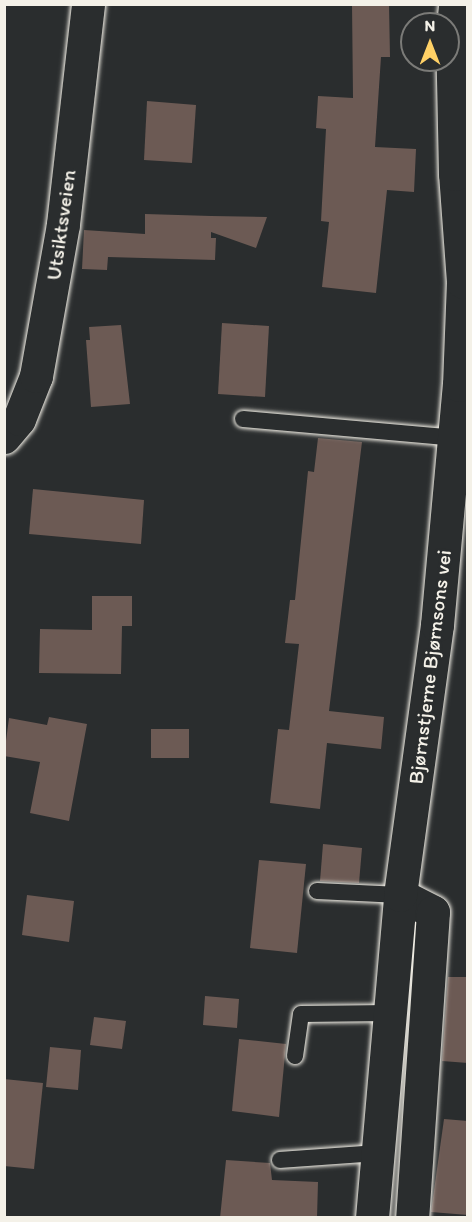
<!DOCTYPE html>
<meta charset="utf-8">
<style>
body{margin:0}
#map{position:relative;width:472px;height:1222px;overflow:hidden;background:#2a2d2e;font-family:Itim,sans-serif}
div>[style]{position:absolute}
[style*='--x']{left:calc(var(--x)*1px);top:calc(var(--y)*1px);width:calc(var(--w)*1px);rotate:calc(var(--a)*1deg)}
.building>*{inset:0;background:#6c5a54}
.roads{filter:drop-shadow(0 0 2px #f4f1e8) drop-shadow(0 0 2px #f4f1e8)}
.service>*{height:16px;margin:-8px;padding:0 8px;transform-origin:8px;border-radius:8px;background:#2a2d2e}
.minor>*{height:33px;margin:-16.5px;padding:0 16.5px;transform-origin:16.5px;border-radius:16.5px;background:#2a2d2e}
span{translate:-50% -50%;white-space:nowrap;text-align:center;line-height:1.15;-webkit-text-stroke:5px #2a2d2e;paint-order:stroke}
.street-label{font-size:21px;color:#f4f1e8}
.frame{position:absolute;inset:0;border:6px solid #f4f1e8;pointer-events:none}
.north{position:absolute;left:400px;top:12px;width:60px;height:60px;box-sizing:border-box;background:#2a2d2e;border:2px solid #7b7b78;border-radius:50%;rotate:0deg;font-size:16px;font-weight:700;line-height:24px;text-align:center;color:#f4f1e8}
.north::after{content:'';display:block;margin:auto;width:21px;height:27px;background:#ffd166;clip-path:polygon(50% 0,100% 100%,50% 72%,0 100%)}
</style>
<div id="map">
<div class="building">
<i style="clip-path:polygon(352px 4px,389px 4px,390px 57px,381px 57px,375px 147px,416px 149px,414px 192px,387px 190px,376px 293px,322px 287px,329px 222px,321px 221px,326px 129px,316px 128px,318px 96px,353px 98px)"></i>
<i style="clip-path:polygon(147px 101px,196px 105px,192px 163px,144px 160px)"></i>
<i style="clip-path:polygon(145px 214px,211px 216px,267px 217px,256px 248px,211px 232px,211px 238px,216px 238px,215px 260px,108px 257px,107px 270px,82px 269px,84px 230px,145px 234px)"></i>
<i style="clip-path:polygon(222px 323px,269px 326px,265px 397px,218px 394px)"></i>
<i style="clip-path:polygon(121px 325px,130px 404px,91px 407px,86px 340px,90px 340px,89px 327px)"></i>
<i style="clip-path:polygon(318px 438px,362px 442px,329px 711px,384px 717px,381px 749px,327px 743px,320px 809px,270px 803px,278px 729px,289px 730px,299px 644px,285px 643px,290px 600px,295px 600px,308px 471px,314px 472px)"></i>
<i style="clip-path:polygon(33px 489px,144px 500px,141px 544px,29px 534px)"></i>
<i style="clip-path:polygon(92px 596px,132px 596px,132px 626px,122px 626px,121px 674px,39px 673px,40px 629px,92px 630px)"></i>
<i style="clip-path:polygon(49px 717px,87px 724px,69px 821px,30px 813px,40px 762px,4px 756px,9px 718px,47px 725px)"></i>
<i style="clip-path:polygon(151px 729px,189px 729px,189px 758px,151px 758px)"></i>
<i style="clip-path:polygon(323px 844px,362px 848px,359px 883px,320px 881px)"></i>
<i style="clip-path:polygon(259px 860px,306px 864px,297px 953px,250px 948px)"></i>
<i style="clip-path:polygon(27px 895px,74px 901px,69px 942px,22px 935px)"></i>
<i style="clip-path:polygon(448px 977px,468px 977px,468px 1063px,442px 1061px)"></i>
<i style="clip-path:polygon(205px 996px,239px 999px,237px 1028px,203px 1025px)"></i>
<i style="clip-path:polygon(94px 1017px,126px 1021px,122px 1049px,90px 1045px)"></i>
<i style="clip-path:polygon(239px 1039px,286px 1044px,279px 1117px,232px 1111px)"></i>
<i style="clip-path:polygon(50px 1047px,81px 1050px,78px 1090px,46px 1087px)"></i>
<i style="clip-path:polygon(4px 1079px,43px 1083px,34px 1169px,4px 1166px)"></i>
<i style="clip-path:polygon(444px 1119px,468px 1121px,468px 1215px,431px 1212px)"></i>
<i style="clip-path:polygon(226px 1160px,270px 1163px,272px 1180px,318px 1182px,317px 1218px,220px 1218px)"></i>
</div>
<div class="roads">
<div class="service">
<i style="--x:243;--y:419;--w:212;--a:5.1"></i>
<i style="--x:317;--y:891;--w:83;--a:2.8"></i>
<i style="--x:295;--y:1056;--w:42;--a:-81.9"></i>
<i style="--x:301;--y:1014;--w:89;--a:-0.6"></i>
<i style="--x:280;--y:1160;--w:97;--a:-4.1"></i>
</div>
<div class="minor">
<i style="--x:4;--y:437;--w:23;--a:-50"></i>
<i style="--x:19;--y:419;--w:46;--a:-68.4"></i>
<i style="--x:36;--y:376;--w:154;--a:-79.9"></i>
<i style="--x:63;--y:224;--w:221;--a:-83.5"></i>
<i style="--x:400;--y:895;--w:37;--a:27"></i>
<i style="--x:433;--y:912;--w:307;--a:93.9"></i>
<i style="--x:372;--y:1218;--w:324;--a:-85"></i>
<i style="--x:400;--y:895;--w:273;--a:-82.2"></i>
<i style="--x:437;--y:625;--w:241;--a:-84.8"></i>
<i style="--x:459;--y:385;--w:103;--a:-87.8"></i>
<i style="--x:463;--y:282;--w:108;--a:-94.2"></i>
<i style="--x:455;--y:174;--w:139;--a:-91.2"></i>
<i style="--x:452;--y:35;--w:31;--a:-84"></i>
</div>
</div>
<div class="street-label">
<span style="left:61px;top:225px;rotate:-82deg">Utsiktsveien</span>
<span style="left:430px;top:667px;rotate:-83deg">Bjørnstjerne Bjørnsons vei</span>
</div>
<div class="frame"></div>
<div class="north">N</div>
</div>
